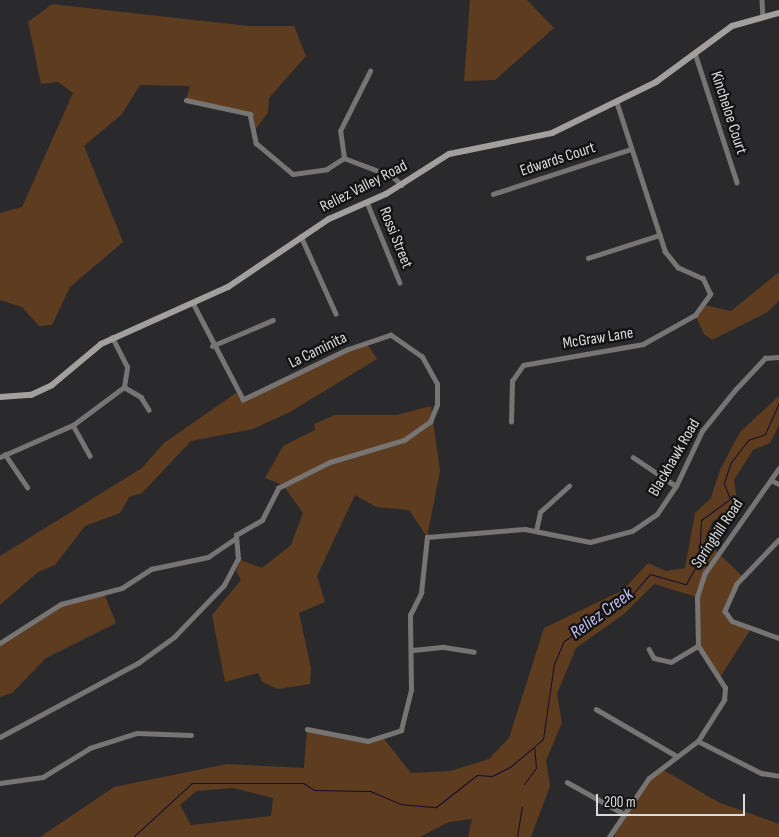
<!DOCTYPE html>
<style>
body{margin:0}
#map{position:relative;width:779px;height:837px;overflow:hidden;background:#2a2a2d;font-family:"Sofia Sans Condensed",sans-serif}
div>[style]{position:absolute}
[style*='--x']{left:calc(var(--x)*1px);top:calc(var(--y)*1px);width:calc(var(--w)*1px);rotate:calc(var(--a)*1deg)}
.green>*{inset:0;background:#5e3c1f}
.stream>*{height:1px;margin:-0.5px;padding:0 0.5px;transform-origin:0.5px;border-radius:0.5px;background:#130d2f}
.minor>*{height:4.5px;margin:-2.25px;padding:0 2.25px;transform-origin:2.25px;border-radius:2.25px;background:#767574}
.secondary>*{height:6px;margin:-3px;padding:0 3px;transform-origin:3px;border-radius:3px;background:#a29f9d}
span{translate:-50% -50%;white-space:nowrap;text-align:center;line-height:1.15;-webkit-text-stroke:5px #131314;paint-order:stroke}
.street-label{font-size:16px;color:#dbdbdd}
.water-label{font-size:18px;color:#c4c1f8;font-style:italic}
.scale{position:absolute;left:596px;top:794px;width:149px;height:22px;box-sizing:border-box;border:2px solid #dbdbdd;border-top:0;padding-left:6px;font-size:15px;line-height:18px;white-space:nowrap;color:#dbdbdd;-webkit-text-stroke:4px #131314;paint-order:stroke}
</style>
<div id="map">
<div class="green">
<i style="clip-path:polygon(470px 0,527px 0,554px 28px,495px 80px,464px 81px)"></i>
<i style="clip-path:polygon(52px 4px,248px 26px,294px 26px,306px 56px,269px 98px,268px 113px,254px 131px,252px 116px,186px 100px,190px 86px,140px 85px,122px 114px,84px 146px,123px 242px,70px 287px,52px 325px,39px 326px,22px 307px,0 300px,0 213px,22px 207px,73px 93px,58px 82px,41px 84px,28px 22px)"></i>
<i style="clip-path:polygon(779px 272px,779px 301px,766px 313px,712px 340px,704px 334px,695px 315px,704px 305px,731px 311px)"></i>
<i style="clip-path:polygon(366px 342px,377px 359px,290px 412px,253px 429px,191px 441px,142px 493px,129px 497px,120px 513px,85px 526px,55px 565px,38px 572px,0 605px,0 556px,142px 468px,164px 443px,236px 393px,249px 400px)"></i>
<i style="clip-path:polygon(evenodd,779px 396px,779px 425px,770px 443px,753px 450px,734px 480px,738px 508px,713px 521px,705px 540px,744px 578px,726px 603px,727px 617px,752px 627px,719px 679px,698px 646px,697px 597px,654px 584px,624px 614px,576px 648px,557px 694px,562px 723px,546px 760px,550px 786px,531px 837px,468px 837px,472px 819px,449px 822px,420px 837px,40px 837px,114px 787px,227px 764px,304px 768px,307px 729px,368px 741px,384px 739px,411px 773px,450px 771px,489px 759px,509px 738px,544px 628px,623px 590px,648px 563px,666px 571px,685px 568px,695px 513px,711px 498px,720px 470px,740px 432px,779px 396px,233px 788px,273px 798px,271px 816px,191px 825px,180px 805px,197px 791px,233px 788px)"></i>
<i style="clip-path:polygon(431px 406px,440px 471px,427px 537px,409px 510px,376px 507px,355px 495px,317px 576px,325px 602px,299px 613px,311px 668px,310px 684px,278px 689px,262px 682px,258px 673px,225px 682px,212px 615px,241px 580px,236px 571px,241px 560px,262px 568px,291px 545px,303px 513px,283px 485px,265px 478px,283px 446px,315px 430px,314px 424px,335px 415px,397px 415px)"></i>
<i style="clip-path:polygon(103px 591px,116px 623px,46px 658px,12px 693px,0 697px,0 643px,61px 604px)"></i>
<i style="clip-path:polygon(660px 768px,718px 802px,779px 824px,779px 837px,615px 837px,613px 828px)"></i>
</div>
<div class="stream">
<i style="--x:524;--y:784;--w:20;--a:-53"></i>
<i style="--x:536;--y:768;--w:21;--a:-95"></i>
<i style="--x:534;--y:747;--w:12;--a:-42"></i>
<i style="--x:543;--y:739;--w:76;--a:-81.7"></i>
<i style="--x:554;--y:664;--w:25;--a:-67"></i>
<i style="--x:564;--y:641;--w:79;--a:-33.7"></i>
<i style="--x:630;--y:597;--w:30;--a:-49"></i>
<i style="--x:650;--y:574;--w:37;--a:16"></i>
<i style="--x:686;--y:584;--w:26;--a:-61"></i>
<i style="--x:699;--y:561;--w:41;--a:-87.2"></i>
<i style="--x:701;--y:520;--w:36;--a:-36"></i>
<i style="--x:730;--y:499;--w:17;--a:-111"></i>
<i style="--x:724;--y:483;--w:22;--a:-72"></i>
<i style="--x:731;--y:462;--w:28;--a:-52"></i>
<i style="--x:748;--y:440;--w:18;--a:-19"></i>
<i style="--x:765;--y:434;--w:34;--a:-66"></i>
<i style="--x:133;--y:837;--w:80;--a:-42.5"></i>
<i style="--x:192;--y:783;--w:111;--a:0"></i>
<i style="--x:303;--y:783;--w:13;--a:32"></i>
<i style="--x:314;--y:790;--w:56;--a:1"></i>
<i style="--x:370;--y:791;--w:33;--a:23"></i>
<i style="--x:400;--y:804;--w:36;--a:5"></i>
<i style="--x:436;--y:807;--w:52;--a:-38"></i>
<i style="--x:477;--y:775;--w:15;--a:4"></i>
<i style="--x:492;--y:776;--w:20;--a:-27"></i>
<i style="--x:510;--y:767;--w:30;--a:-40"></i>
<i style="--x:517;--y:837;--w:31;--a:-81"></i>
</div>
<div class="minor">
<i style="--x:762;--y:0;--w:17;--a:87"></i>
<i style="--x:695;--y:53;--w:136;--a:72"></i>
<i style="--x:186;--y:100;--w:66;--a:12.3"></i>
<i style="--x:250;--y:114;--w:30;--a:78"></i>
<i style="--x:256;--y:143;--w:48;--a:40"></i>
<i style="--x:293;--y:174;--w:34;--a:-8"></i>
<i style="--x:327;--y:169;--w:20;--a:-33"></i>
<i style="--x:344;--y:158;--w:27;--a:-98"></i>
<i style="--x:340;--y:131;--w:67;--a:-63.4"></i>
<i style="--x:344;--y:158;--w:51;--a:20.6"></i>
<i style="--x:392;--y:176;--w:13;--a:42"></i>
<i style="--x:493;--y:194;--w:145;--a:-18.1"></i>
<i style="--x:367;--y:202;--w:87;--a:67.8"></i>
<i style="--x:301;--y:236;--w:85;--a:65.8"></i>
<i style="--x:588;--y:258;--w:75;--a:-17.9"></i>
<i style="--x:212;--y:346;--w:66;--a:-23.1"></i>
<i style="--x:124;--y:387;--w:20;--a:30"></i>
<i style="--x:141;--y:397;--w:15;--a:58"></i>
<i style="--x:511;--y:422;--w:41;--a:-88.6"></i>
<i style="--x:512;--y:381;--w:19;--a:-55"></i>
<i style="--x:523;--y:365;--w:122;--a:-9.9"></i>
<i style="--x:643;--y:344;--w:60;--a:-29.1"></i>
<i style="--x:695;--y:315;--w:26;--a:-54"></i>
<i style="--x:710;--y:294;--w:17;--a:-115"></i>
<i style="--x:703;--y:279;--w:27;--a:-156"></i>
<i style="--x:678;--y:268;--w:21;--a:-129"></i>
<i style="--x:665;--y:252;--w:156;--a:-108"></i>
<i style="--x:73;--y:425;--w:35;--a:61"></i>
<i style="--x:5;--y:454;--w:40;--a:56"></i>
<i style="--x:0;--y:457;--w:80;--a:-23.7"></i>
<i style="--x:73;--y:425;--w:64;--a:-36.7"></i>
<i style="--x:124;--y:387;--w:20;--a:-81"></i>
<i style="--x:127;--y:367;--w:33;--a:-117"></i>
<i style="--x:633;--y:457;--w:52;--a:34"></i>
<i style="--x:771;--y:480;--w:9;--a:27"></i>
<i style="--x:536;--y:531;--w:19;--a:-78"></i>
<i style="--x:540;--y:512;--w:39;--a:-42"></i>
<i style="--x:779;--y:540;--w:61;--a:133.7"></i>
<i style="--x:737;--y:584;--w:30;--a:114"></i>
<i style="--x:725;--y:611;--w:12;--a:55"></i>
<i style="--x:732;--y:621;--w:50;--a:19.9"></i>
<i style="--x:0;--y:643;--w:72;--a:-32.6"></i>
<i style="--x:61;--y:604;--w:63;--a:-14.7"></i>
<i style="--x:122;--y:588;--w:35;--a:-33"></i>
<i style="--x:151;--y:569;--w:58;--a:-11.9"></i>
<i style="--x:208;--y:557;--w:32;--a:-34"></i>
<i style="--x:649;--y:649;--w:10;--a:61"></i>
<i style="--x:654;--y:658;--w:17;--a:13"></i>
<i style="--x:671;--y:662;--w:31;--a:-31"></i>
<i style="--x:413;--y:650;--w:31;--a:-6"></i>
<i style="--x:444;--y:647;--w:30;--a:9"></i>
<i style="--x:596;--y:709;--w:91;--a:30.2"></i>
<i style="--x:307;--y:729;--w:62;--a:11.1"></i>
<i style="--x:368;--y:741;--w:35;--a:-18"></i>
<i style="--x:401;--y:730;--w:41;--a:-76"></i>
<i style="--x:411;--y:690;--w:75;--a:-90.8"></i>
<i style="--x:410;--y:615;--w:25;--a:-63"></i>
<i style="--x:421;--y:593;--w:56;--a:-83.9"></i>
<i style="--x:427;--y:537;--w:98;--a:-4.7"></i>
<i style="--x:525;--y:529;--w:66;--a:11.3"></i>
<i style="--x:590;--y:542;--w:43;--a:-14.7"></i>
<i style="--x:632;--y:531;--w:30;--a:-34"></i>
<i style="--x:657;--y:514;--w:34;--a:-56"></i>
<i style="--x:676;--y:486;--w:61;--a:-64.7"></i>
<i style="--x:702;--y:431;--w:53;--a:-51.2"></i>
<i style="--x:735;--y:390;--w:44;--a:-46.8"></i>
<i style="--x:765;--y:358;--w:14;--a:-4"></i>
<i style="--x:0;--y:737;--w:157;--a:-28.2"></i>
<i style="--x:138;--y:663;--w:44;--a:-35.8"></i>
<i style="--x:174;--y:637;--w:72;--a:-46.1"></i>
<i style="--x:224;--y:585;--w:30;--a:-62"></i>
<i style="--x:238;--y:559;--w:24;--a:-95"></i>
<i style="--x:236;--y:535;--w:30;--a:-30"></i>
<i style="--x:262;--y:520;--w:36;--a:-63"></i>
<i style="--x:278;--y:488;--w:58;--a:-26.6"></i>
<i style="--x:330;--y:462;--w:77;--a:-16.6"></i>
<i style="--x:404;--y:440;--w:32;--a:-35"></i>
<i style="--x:430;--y:422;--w:18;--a:-68"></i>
<i style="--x:437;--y:405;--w:21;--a:-90"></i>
<i style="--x:437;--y:384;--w:31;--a:-119"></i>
<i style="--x:422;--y:357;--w:38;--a:-145"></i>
<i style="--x:391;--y:335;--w:46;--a:161.2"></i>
<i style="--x:347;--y:350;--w:115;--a:154.3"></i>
<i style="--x:243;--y:400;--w:108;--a:-117.5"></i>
<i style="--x:698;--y:741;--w:71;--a:26.9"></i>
<i style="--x:761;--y:773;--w:18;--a:9"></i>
<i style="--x:567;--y:782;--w:65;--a:29.3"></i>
<i style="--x:0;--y:783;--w:43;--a:-7.9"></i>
<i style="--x:43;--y:777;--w:55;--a:-31.7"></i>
<i style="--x:90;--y:748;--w:49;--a:-17.7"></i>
<i style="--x:137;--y:733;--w:54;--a:2.1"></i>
<i style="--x:609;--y:837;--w:71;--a:-55.9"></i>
<i style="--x:649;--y:778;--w:61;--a:-37.1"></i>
<i style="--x:698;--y:741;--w:49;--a:-57.6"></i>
<i style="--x:724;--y:700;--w:12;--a:-85"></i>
<i style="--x:725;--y:688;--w:50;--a:-122.7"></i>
<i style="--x:698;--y:646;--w:49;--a:-91.2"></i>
<i style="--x:697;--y:597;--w:25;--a:-72"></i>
<i style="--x:705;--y:573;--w:128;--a:-54.8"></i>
</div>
<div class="secondary">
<i style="--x:0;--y:397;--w:31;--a:-4"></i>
<i style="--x:31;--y:395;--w:23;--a:-25"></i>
<i style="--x:52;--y:385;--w:64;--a:-39.9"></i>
<i style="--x:101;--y:344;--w:139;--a:-24.2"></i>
<i style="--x:228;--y:287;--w:122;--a:-34"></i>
<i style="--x:329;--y:219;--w:62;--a:-23.7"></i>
<i style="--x:386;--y:194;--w:75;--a:-32.4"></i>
<i style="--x:449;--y:154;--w:105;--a:-11.5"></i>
<i style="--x:552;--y:133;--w:116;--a:-26.1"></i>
<i style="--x:656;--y:82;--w:94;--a:-36.4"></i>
<i style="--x:732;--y:26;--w:49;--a:-15.5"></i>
</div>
<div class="street-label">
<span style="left:728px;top:113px;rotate:72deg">Kincheloe Court</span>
<span style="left:558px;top:160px;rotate:-18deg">Edwards Court</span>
<span style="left:364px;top:187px;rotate:-27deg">Reliez Valley Road</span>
<span style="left:395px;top:238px;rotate:68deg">Rossi Street</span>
<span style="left:598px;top:339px;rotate:-9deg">McGraw Lane</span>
<span style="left:318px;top:351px;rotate:-26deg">La Caminita</span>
<span style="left:675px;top:458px;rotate:-60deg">Blackhawk Road</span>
<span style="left:718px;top:534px;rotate:-56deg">Springhill Road</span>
</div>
<div class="water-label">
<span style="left:602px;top:614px;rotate:-36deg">Reliez Creek</span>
</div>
<div class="scale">200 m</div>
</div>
